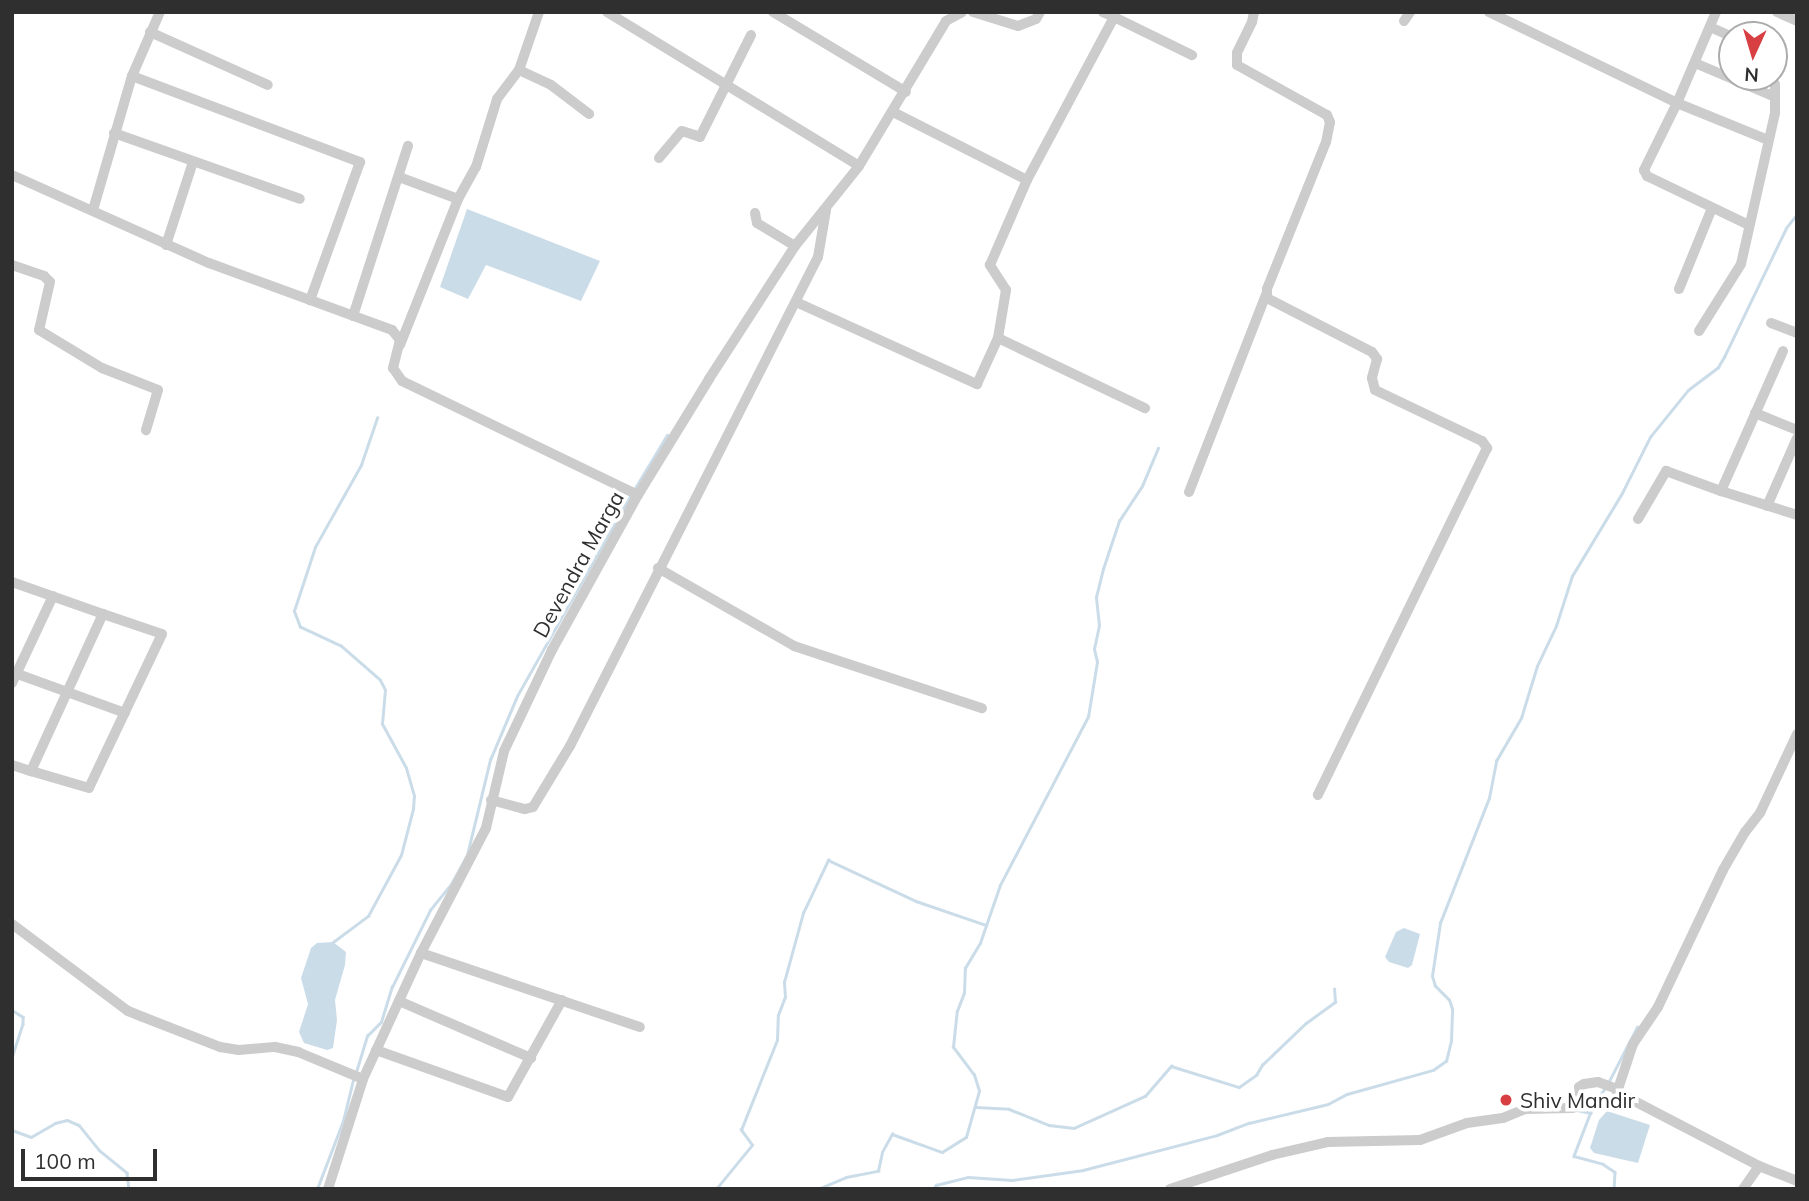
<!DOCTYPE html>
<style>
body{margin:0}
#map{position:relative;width:1809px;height:1201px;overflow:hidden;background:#fff;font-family:Mulish,sans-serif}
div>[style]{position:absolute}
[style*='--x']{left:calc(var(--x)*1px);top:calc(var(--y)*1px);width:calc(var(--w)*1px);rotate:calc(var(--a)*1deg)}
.water>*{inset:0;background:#cbdce9}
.stream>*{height:2.5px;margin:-1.25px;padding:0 1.25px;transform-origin:1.25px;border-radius:1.25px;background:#cbdce9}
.minor>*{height:10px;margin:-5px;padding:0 5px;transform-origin:5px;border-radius:5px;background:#ccc}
.dots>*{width:19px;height:19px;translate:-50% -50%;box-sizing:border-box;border:4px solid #fff;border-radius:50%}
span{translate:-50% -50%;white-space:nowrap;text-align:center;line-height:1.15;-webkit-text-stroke:7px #fff;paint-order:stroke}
.street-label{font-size:21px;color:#2f2f2f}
.poi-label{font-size:21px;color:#2f2f2f}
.left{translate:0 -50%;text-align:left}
.frame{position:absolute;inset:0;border:14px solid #2f2f2f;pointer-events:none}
.north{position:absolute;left:1718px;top:21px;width:70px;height:70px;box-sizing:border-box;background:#fff;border:2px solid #acacac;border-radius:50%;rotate:184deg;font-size:19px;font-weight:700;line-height:28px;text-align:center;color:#2f2f2f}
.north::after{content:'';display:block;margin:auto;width:24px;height:32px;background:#d73f43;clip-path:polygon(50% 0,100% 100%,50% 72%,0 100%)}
.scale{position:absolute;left:21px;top:1149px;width:136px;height:32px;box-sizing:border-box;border:4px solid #2f2f2f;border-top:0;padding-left:9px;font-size:21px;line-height:24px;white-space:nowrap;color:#2f2f2f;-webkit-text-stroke:5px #fff;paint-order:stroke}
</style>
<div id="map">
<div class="water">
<i style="clip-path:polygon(467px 209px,600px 261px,581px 301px,486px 265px,468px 299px,440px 287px)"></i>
<i style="clip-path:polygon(1404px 928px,1420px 934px,1412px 965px,1408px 968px,1389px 962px,1385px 957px,1396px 932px)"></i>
<i style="clip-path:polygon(333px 942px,346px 952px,345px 965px,335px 1000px,337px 1020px,333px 1048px,327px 1050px,304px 1043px,299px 1032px,308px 1004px,301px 978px,311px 948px,317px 943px)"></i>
<i style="clip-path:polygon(1607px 1111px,1650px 1125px,1638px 1163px,1594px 1153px,1590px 1148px,1599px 1120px)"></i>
</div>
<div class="stream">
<i style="--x:634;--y:490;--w:64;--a:-59"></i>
<i style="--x:333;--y:942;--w:44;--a:-36.6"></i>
<i style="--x:368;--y:916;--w:69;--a:-61.6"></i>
<i style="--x:401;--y:855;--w:48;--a:-75.4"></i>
<i style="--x:413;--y:809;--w:13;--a:-86"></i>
<i style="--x:414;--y:796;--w:29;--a:-106"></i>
<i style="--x:406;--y:768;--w:50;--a:-118.6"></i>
<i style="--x:382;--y:724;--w:34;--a:-85"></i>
<i style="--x:385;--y:690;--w:11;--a:-117"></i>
<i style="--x:380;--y:680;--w:52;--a:-138.9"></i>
<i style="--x:341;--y:646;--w:45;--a:-155.1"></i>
<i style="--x:300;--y:627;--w:17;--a:-111"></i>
<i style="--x:294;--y:611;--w:67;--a:-71.8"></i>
<i style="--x:315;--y:547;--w:94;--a:-60.7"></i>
<i style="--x:361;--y:465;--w:50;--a:-71.2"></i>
<i style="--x:12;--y:1010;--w:13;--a:32"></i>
<i style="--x:23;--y:1017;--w:7;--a:90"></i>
<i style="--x:23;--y:1024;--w:36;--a:108"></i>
<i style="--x:356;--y:1072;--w:38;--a:-73"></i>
<i style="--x:367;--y:1036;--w:20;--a:-45"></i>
<i style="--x:381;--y:1022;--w:37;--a:-73"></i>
<i style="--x:392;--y:987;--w:86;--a:-63.7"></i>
<i style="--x:430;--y:910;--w:33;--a:-51"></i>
<i style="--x:451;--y:884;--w:33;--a:-61"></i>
<i style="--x:467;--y:855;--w:98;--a:-76.4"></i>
<i style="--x:490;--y:760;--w:69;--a:-67.1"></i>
<i style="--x:517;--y:696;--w:230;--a:-60.5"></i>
<i style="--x:1608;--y:1083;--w:63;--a:-62.6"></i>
<i style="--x:1605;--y:1089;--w:19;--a:126"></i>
<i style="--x:1594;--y:1104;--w:56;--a:111"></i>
<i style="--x:1574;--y:1156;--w:30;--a:15"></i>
<i style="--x:1603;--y:1164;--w:14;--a:34"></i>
<i style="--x:1615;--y:1172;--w:17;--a:93"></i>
<i style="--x:976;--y:1107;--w:33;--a:3"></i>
<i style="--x:1009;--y:1109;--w:43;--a:21.8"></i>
<i style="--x:1049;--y:1125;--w:25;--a:7"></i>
<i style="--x:1074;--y:1128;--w:78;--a:-24.3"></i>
<i style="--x:1145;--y:1096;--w:40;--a:-49"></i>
<i style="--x:1171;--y:1066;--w:71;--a:17.2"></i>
<i style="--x:1239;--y:1087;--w:21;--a:-35"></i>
<i style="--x:1256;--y:1075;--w:12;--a:-59"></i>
<i style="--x:1262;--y:1065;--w:61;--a:-43.7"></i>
<i style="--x:1306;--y:1023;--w:36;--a:-36"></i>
<i style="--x:1335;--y:1002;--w:13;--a:-94"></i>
<i style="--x:1577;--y:1110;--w:14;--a:12"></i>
<i style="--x:12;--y:1130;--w:20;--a:20"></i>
<i style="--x:31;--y:1137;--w:28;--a:-30"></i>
<i style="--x:55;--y:1123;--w:12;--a:-14"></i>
<i style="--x:67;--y:1120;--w:13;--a:23"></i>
<i style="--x:79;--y:1125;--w:32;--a:51"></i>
<i style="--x:99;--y:1150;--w:36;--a:39"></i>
<i style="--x:127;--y:1173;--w:16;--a:83"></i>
<i style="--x:317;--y:1189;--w:73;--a:-69.1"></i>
<i style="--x:343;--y:1121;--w:42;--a:-76.3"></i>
<i style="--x:716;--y:1189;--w:57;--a:-50.7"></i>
<i style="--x:752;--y:1145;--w:19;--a:-126"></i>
<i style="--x:741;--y:1130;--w:97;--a:-68.2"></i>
<i style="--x:777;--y:1040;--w:25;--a:-88"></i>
<i style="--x:778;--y:1015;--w:19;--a:-69"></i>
<i style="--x:785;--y:997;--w:15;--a:-94"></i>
<i style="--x:784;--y:982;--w:72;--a:-74.6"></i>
<i style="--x:803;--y:913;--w:59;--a:-64.7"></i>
<i style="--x:828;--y:860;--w:97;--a:25"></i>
<i style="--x:916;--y:901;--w:74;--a:18.9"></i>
<i style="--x:818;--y:1189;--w:30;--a:-23"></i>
<i style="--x:846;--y:1177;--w:33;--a:-11"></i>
<i style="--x:878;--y:1171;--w:19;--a:-78"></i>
<i style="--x:882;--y:1152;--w:21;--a:-61"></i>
<i style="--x:892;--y:1134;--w:53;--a:19.8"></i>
<i style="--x:942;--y:1152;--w:28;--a:-32"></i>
<i style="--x:966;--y:1137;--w:48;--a:-74.2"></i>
<i style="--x:979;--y:1091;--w:17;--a:-107"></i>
<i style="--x:974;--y:1075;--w:35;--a:-127"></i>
<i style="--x:953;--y:1047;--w:36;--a:-84"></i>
<i style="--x:957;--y:1011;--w:19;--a:-69"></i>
<i style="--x:964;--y:993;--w:25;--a:-88"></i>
<i style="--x:965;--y:968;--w:29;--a:-59"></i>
<i style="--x:980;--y:943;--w:61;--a:-71"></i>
<i style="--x:1000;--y:885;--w:190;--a:-62.4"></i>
<i style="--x:1088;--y:717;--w:56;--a:-80.7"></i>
<i style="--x:1097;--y:662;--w:13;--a:-103"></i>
<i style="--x:1094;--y:649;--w:24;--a:-78"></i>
<i style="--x:1099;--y:626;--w:29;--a:-96"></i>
<i style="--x:1096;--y:597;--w:29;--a:-76"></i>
<i style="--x:1103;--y:569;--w:51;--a:-71.6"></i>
<i style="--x:1119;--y:521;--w:42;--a:-56.7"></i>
<i style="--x:1142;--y:486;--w:41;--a:-67.2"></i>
<i style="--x:933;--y:1189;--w:5;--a:-53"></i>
<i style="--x:936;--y:1185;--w:33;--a:-14"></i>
<i style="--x:968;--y:1177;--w:44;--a:3.9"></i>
<i style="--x:1012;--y:1180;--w:72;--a:-8"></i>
<i style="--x:1083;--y:1170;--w:138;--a:-14.6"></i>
<i style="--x:1217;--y:1135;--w:34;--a:-21"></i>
<i style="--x:1249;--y:1123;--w:81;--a:-13.5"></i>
<i style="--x:1328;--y:1104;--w:21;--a:-28"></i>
<i style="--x:1347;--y:1094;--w:89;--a:-15.6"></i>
<i style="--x:1433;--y:1070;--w:16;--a:-35"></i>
<i style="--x:1446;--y:1061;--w:21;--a:-76"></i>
<i style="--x:1451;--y:1041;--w:32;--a:-88"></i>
<i style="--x:1452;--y:1009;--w:9;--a:-108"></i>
<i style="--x:1449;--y:1000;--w:20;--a:-135"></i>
<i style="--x:1435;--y:986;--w:10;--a:-107"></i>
<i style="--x:1432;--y:976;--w:54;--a:-81.4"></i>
<i style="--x:1440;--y:923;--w:134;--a:-68.6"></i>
<i style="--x:1489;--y:798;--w:38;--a:-79"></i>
<i style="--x:1496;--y:761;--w:50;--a:-59.8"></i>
<i style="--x:1521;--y:718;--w:54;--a:-72.9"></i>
<i style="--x:1537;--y:666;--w:44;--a:-64.6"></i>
<i style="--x:1556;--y:626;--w:52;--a:-72.3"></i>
<i style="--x:1572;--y:576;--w:97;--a:-58.9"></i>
<i style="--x:1622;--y:493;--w:63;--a:-63.4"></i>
<i style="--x:1650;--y:437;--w:60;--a:-51"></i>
<i style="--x:1688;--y:390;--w:38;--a:-37"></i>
<i style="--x:1718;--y:367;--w:12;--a:-59"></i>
<i style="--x:1724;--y:357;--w:143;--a:-64.3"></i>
<i style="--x:1786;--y:228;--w:18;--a:-52"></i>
</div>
<div class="minor">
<i style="--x:607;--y:12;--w:295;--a:31.4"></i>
<i style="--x:773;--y:12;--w:155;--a:31"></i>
<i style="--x:973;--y:12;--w:47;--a:17.3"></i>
<i style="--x:1018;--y:26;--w:19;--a:-21"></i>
<i style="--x:1036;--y:19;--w:8;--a:-60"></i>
<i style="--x:1254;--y:12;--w:10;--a:101"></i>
<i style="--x:1252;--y:22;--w:34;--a:116"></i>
<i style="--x:1237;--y:53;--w:12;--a:90"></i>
<i style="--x:1237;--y:65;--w:103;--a:29.1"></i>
<i style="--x:1327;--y:115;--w:8;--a:67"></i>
<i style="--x:1330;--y:122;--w:20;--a:101"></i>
<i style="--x:1326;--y:142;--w:158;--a:111.9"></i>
<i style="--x:1267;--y:289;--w:9;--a:90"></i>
<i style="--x:1267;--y:298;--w:118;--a:27.2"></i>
<i style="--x:1372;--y:352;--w:9;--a:54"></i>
<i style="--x:1377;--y:359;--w:20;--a:105"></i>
<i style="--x:1372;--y:378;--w:12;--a:76"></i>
<i style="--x:1375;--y:390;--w:119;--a:25.5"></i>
<i style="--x:1482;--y:441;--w:9;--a:54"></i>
<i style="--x:1487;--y:448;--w:386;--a:116"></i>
<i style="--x:1489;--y:12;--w:209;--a:25.8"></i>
<i style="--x:1677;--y:103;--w:98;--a:22.1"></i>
<i style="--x:1716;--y:12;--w:99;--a:113.2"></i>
<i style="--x:1677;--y:103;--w:75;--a:116.2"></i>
<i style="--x:1644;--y:170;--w:7;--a:63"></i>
<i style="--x:1647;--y:176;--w:113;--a:25.7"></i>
<i style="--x:1777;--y:12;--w:22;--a:24"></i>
<i style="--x:1114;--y:17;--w:87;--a:26"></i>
<i style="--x:1404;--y:21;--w:11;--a:-56"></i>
<i style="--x:1710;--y:27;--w:24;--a:24"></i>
<i style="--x:150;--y:32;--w:129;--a:24.2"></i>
<i style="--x:1774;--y:56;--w:1;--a:0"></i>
<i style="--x:1695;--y:63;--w:87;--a:23"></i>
<i style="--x:519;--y:70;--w:35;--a:25"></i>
<i style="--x:551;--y:85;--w:48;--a:37.3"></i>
<i style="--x:132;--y:76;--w:244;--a:20.7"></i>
<i style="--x:360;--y:162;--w:147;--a:109.9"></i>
<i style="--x:893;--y:112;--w:150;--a:26.9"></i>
<i style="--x:1027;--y:180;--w:185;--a:-61.9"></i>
<i style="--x:1114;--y:17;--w:12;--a:-156"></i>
<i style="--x:114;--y:133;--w:197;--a:19.5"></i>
<i style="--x:659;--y:158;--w:35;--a:-50"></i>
<i style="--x:682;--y:131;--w:19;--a:18"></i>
<i style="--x:700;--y:137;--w:114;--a:-63.4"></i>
<i style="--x:12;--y:175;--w:216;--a:24.1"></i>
<i style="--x:209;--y:263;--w:195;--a:20.1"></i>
<i style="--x:392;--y:330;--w:13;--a:51"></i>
<i style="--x:400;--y:340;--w:29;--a:104"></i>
<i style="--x:393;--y:368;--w:16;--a:55"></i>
<i style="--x:402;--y:381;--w:262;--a:25.8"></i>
<i style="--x:399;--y:177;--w:63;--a:20.4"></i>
<i style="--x:93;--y:210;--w:140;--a:-73.8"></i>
<i style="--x:132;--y:76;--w:70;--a:-66.4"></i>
<i style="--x:755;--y:213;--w:10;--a:79"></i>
<i style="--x:757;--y:223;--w:44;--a:31.2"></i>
<i style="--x:166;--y:245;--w:87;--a:-72"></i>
<i style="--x:12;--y:265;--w:34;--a:19"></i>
<i style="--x:44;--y:276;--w:8;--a:45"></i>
<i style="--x:50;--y:282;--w:49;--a:102.9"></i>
<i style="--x:39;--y:330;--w:74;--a:31.1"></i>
<i style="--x:102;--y:368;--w:60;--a:21.4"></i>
<i style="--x:158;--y:390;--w:42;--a:106.7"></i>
<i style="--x:1679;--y:289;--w:87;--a:-67.8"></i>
<i style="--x:796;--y:302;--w:199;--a:24.4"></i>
<i style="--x:977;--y:384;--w:51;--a:-65.5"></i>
<i style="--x:998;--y:338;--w:49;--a:-80.5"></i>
<i style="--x:1006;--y:290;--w:30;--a:-123"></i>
<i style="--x:990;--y:265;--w:93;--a:-66.5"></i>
<i style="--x:353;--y:316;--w:179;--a:-72.1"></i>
<i style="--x:1771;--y:323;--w:28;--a:21"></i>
<i style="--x:1699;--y:331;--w:79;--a:-57.9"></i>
<i style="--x:1741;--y:264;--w:155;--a:-77.3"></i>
<i style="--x:1775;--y:113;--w:29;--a:-90"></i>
<i style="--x:998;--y:338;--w:163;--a:25.5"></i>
<i style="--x:400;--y:345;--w:157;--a:-68.3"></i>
<i style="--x:458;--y:199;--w:37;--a:-61"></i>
<i style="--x:476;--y:167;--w:71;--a:-72.8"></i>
<i style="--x:497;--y:99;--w:36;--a:-53"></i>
<i style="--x:519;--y:70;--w:61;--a:-71"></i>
<i style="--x:1755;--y:413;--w:45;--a:22"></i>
<i style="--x:1721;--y:491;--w:80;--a:17.5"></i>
<i style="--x:1189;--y:492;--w:212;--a:-68.7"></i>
<i style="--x:1767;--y:506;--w:74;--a:-66.2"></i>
<i style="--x:1638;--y:519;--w:56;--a:-59.7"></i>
<i style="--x:1666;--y:471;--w:59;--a:20"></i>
<i style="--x:1721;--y:491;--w:153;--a:-66.1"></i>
<i style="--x:658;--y:568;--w:157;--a:29.8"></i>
<i style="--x:794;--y:646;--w:198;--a:18.3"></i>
<i style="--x:12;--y:582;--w:96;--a:19.4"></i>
<i style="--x:103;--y:614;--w:62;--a:18.7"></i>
<i style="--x:162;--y:634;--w:170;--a:115.4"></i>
<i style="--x:89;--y:788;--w:60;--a:-163.7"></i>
<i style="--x:31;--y:771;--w:173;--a:-65.4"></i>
<i style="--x:12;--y:672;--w:120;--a:19.9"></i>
<i style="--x:12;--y:683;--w:96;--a:-64.8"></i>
<i style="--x:1797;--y:734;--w:87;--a:115.1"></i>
<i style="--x:1760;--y:813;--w:24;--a:128"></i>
<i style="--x:1745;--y:832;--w:44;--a:120.1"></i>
<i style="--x:1723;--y:870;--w:152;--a:115.4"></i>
<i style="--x:1658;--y:1007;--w:45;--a:124"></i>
<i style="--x:1633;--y:1044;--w:51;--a:108.4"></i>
<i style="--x:1617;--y:1092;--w:160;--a:27.5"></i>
<i style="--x:1759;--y:1166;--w:41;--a:21.5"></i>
<i style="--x:12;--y:765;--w:20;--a:18"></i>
<i style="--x:491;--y:800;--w:35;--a:15"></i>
<i style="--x:525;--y:809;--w:8;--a:-14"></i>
<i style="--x:533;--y:807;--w:71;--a:-58.8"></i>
<i style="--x:570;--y:746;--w:548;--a:-63.11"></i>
<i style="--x:818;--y:257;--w:48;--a:-80.3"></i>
<i style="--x:12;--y:924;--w:145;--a:36.9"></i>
<i style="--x:128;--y:1011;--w:16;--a:22"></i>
<i style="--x:143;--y:1017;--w:83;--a:21.3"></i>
<i style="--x:220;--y:1047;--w:19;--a:9"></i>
<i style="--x:239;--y:1050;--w:36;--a:-5"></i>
<i style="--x:275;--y:1047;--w:24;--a:12"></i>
<i style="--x:298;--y:1052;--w:70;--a:22.6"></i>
<i style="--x:421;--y:953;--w:231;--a:18.7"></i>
<i style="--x:399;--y:1001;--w:144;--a:23.4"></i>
<i style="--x:376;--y:1050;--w:140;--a:19.6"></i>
<i style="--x:508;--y:1097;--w:111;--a:-60.9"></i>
<i style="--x:328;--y:1189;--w:115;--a:-72.3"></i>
<i style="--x:363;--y:1079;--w:139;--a:-65.3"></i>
<i style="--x:421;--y:953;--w:141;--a:-62.5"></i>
<i style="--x:486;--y:828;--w:79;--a:-76.8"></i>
<i style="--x:504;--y:751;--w:112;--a:-64.6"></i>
<i style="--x:552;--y:650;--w:177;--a:-61"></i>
<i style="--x:638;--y:495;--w:136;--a:-58.5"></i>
<i style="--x:709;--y:379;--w:158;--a:-57.1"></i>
<i style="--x:795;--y:246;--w:102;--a:-51.3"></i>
<i style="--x:859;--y:166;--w:169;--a:-59"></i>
<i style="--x:946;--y:21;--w:18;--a:-29"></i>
<i style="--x:1170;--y:1189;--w:108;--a:-18.4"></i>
<i style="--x:1272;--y:1155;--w:57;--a:-13.1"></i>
<i style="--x:1328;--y:1142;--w:92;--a:-1.2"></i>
<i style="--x:1420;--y:1140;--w:50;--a:-19.9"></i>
<i style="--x:1467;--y:1123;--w:36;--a:-8"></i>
<i style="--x:1503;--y:1118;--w:24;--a:-22"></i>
<i style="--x:1525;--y:1109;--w:47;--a:-1.2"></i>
<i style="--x:1572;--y:1108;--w:4;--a:-14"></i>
<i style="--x:1576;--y:1107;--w:15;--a:-74"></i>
<i style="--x:1580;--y:1093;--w:6;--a:-99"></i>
<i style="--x:1579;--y:1087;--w:6;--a:-31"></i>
<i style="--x:1584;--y:1084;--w:14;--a:-8"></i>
<i style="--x:1598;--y:1082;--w:20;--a:20"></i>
<i style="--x:1743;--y:1189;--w:28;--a:-55"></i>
</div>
<div class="dots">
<i style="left:1506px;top:1100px;background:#d73f43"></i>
</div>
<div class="street-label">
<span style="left:578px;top:564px;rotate:-61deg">Devendra Marga</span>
</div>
<div class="poi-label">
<span class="left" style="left:1520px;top:1100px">Shiv Mandir</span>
</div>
<div class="frame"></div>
<div class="north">N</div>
<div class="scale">100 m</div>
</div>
